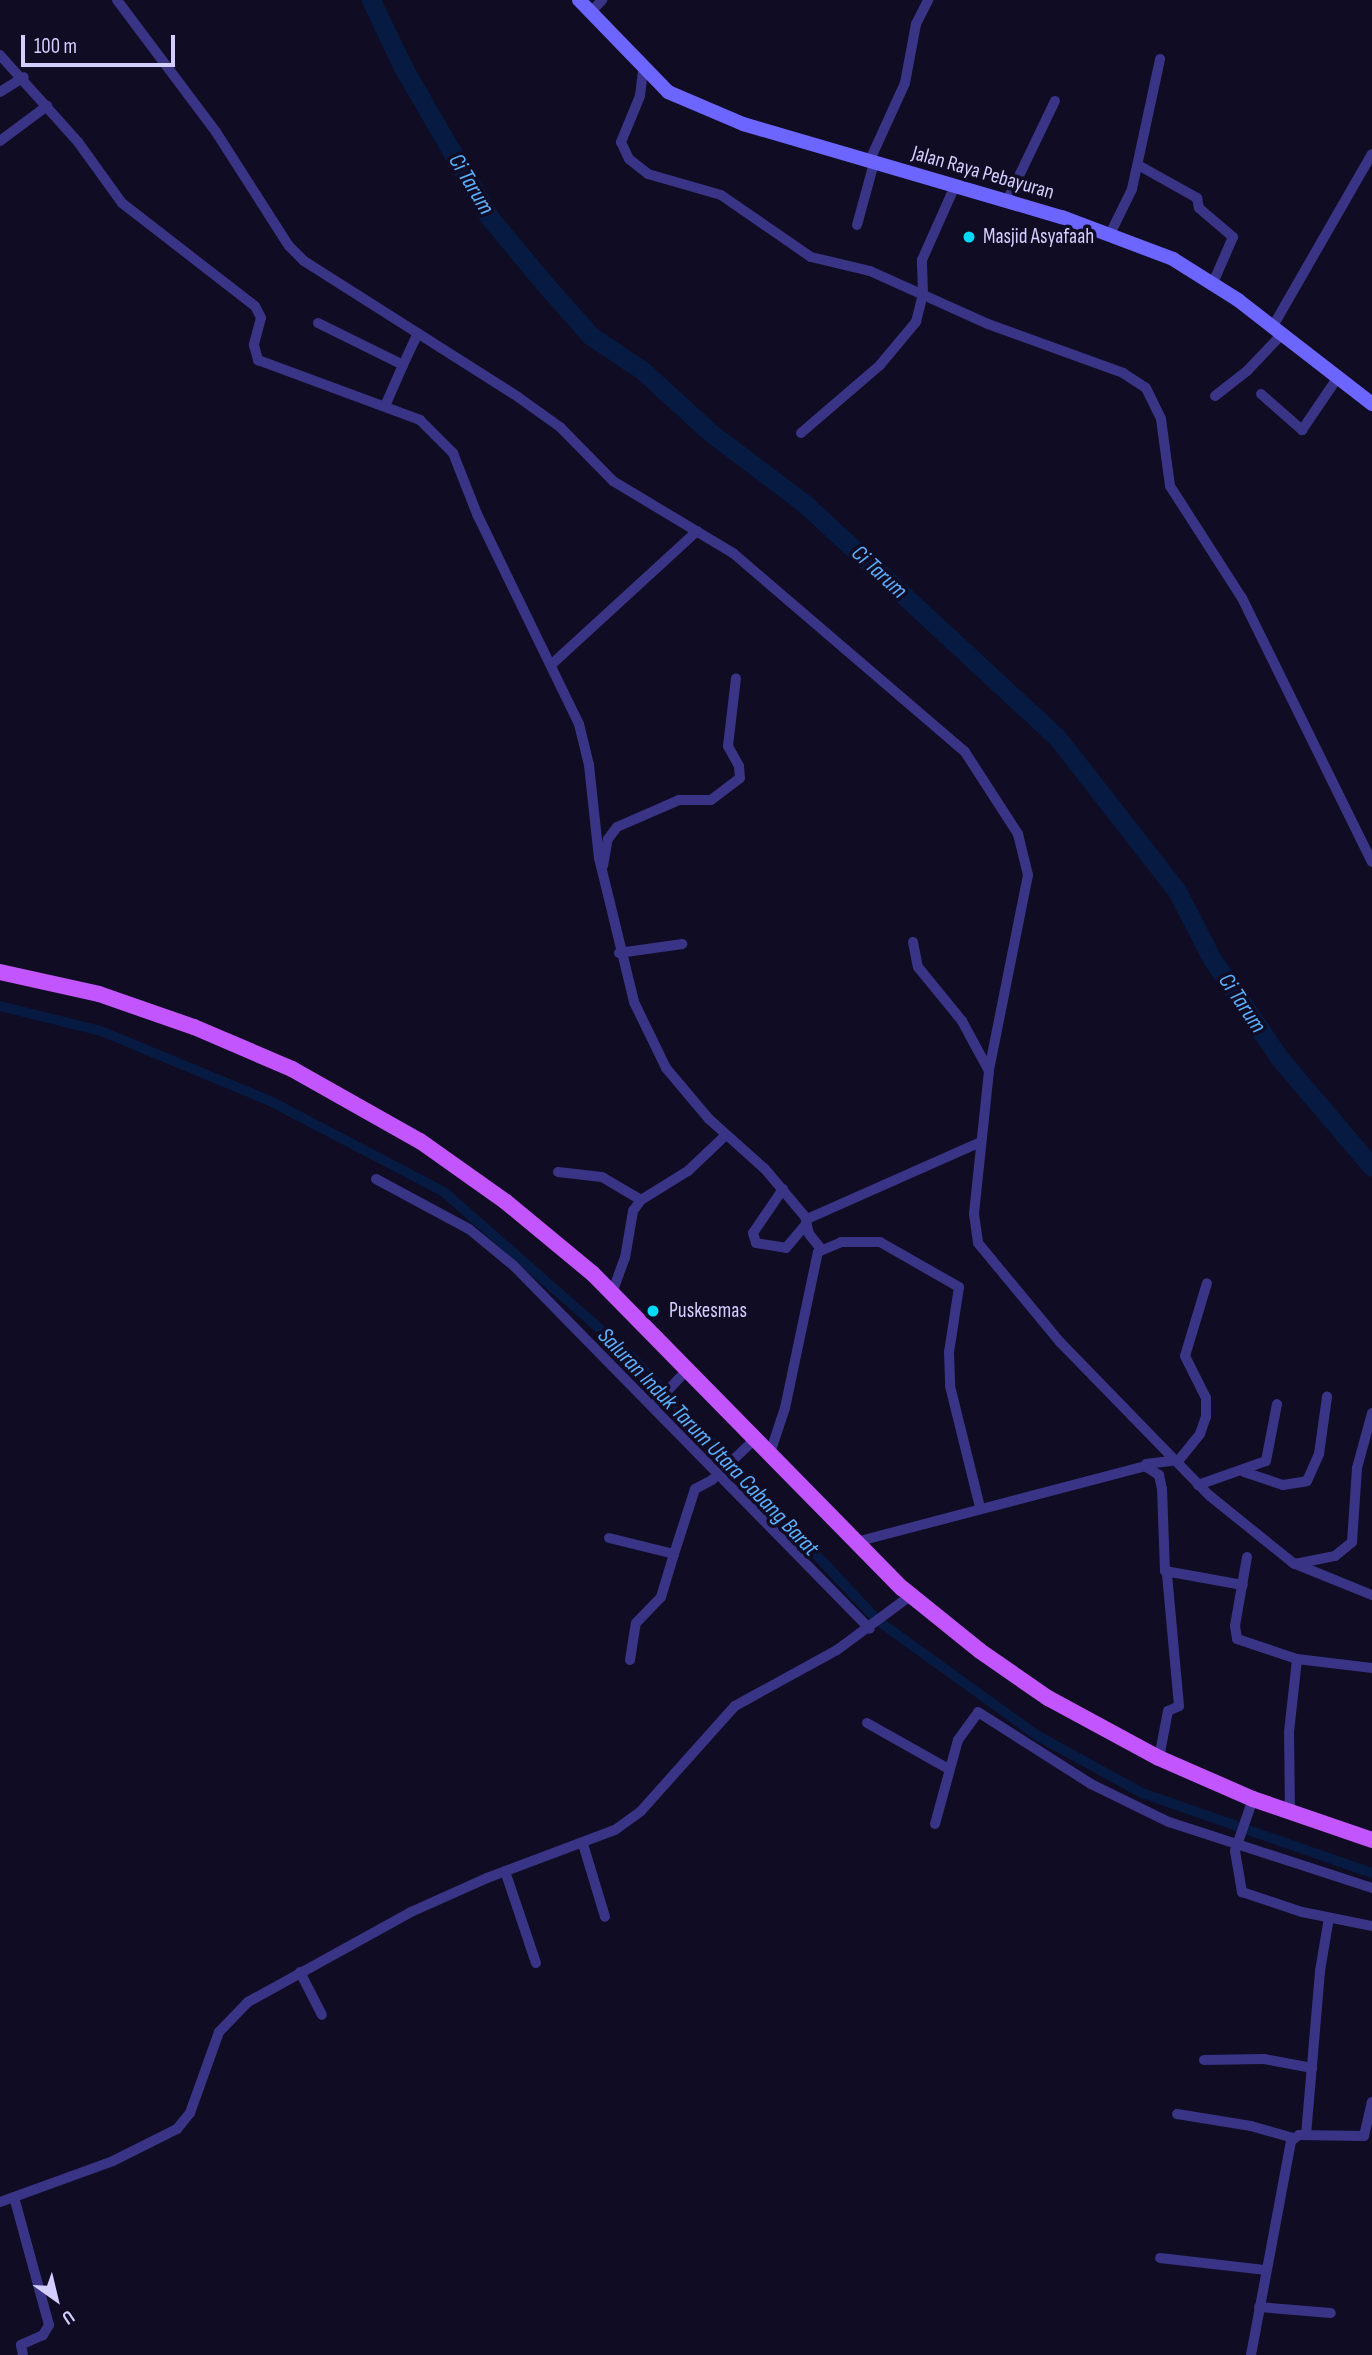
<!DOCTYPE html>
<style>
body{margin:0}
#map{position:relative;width:1372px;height:2355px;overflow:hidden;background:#100c23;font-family:"Sofia Sans Condensed",sans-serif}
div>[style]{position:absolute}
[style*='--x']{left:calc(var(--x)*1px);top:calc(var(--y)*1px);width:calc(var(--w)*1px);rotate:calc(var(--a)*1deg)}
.canal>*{height:10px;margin:-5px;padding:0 5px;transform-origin:5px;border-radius:5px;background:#061a42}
.river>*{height:19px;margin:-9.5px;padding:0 9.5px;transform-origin:9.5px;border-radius:9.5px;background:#061a42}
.street>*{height:10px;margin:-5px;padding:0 5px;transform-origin:5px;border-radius:5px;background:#393485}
.secondary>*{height:14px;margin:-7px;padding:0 7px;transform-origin:7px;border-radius:7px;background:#6c65ff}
.primary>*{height:16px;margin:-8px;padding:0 8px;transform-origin:8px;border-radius:8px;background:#c355ff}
.dots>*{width:19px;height:19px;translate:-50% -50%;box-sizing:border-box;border:4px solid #100c23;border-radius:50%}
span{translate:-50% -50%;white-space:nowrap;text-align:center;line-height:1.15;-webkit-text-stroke:7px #100c23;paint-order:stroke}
.street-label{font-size:21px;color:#d4ceff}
.poi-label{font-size:21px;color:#d4ceff}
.left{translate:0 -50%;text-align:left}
.water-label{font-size:23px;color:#5cb0ff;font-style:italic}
.north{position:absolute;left:21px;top:2264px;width:70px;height:70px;-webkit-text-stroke:5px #100c23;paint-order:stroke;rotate:146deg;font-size:19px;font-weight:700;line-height:28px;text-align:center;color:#d4ceff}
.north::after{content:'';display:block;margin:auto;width:24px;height:32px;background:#d4ceff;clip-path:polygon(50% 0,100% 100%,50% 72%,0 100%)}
.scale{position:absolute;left:21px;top:35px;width:154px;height:32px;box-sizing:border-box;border:4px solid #d4ceff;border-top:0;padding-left:9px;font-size:21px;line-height:24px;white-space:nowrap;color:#d4ceff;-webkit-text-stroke:5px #100c23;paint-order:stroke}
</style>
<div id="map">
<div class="canal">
<i style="--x:0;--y:1006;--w:104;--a:13.9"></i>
<i style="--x:101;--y:1031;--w:185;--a:22.5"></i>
<i style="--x:272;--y:1102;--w:194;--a:27.6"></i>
<i style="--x:444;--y:1192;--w:249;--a:41.3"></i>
<i style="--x:631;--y:1356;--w:361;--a:47"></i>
<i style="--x:877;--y:1620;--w:198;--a:35.8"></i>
<i style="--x:1038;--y:1736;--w:119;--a:28.7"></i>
<i style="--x:1142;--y:1793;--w:244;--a:19.2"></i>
</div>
<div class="river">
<i style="--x:371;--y:0;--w:74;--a:64.5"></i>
<i style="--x:403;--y:67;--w:174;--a:60.1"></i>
<i style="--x:490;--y:218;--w:85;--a:50.3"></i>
<i style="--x:544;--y:283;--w:71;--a:48.4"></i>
<i style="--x:591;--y:336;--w:61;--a:33.7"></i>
<i style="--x:642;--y:370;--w:93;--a:42.4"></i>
<i style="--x:711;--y:433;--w:116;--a:37"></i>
<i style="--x:804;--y:503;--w:343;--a:42.8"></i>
<i style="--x:1056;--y:736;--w:197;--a:52"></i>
<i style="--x:1177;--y:891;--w:76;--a:62.8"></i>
<i style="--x:1212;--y:959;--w:122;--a:55.7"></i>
<i style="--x:1281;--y:1060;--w:140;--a:49.6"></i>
</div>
<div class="street">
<i style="--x:117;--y:0;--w:165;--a:53.1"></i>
<i style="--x:216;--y:132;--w:135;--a:57.4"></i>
<i style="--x:289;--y:246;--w:21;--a:45"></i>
<i style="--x:304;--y:261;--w:254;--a:32.4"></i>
<i style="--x:518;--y:397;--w:52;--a:35.5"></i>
<i style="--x:560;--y:427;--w:76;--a:45.5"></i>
<i style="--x:613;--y:481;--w:140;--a:31"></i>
<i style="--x:733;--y:553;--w:306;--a:40.6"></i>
<i style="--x:965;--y:752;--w:98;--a:57.1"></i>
<i style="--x:1018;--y:834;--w:42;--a:76.3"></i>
<i style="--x:1028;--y:875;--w:200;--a:101.3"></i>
<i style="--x:989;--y:1071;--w:144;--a:96"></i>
<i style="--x:974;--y:1214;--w:29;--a:82"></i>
<i style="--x:978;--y:1243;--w:129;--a:50.4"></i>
<i style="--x:1060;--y:1342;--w:215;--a:45.8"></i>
<i style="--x:1210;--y:1496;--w:107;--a:38.9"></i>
<i style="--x:1293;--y:1563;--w:85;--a:22.1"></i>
<i style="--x:590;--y:13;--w:18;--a:-47"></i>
<i style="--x:0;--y:55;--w:117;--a:48.1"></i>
<i style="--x:78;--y:142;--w:75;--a:54.2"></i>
<i style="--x:122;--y:203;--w:168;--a:37.8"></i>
<i style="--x:255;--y:306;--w:13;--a:63"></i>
<i style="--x:261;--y:318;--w:28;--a:105"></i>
<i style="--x:254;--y:345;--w:16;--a:75"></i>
<i style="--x:258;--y:360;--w:173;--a:20.3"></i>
<i style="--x:420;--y:420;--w:47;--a:45"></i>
<i style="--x:453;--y:453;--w:66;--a:68.5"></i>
<i style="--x:477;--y:514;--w:233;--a:64.1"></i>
<i style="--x:579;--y:724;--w:42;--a:76.3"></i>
<i style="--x:589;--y:765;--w:94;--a:83.9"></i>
<i style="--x:599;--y:858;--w:148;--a:76.3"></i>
<i style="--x:634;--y:1002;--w:73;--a:64.1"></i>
<i style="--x:666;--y:1068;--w:67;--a:49.9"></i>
<i style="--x:709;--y:1119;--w:75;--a:41.8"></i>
<i style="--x:765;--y:1169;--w:65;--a:50"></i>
<i style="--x:807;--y:1219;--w:190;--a:-23.9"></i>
<i style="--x:643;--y:71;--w:25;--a:97"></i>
<i style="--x:640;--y:96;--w:50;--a:112.4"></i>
<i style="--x:621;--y:142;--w:19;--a:65"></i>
<i style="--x:629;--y:159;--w:24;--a:38"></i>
<i style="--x:648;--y:174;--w:76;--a:16"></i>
<i style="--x:721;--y:195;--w:109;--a:34.6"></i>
<i style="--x:811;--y:257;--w:61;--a:13.3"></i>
<i style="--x:870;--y:271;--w:129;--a:24.2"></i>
<i style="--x:988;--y:324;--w:144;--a:19.9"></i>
<i style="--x:1123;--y:373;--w:27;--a:33"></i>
<i style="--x:1146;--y:388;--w:34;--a:64"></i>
<i style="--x:1161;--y:419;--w:68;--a:82.3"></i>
<i style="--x:1170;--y:486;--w:133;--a:57.3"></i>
<i style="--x:1242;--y:598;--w:294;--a:63.8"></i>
<i style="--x:0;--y:92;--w:28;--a:-32"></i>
<i style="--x:0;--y:141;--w:59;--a:-36.7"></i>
<i style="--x:869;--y:162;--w:87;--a:-65.5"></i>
<i style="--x:905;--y:83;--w:60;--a:-79.4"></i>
<i style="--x:916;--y:24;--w:27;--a:-63"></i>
<i style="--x:1138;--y:165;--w:68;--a:29.2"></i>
<i style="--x:1197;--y:198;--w:10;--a:79"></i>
<i style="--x:1199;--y:208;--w:45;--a:40.5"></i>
<i style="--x:1233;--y:237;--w:50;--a:113.5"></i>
<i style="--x:1007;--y:201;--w:111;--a:-64.4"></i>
<i style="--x:857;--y:225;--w:64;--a:-74.7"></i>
<i style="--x:1110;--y:234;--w:50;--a:-63.9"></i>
<i style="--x:1132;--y:189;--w:133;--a:-77.8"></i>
<i style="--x:318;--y:323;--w:95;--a:26.3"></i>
<i style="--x:403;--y:365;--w:45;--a:113.7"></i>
<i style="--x:1273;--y:326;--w:198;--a:-60.1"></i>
<i style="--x:403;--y:365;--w:35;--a:-65"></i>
<i style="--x:1261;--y:394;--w:55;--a:41.3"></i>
<i style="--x:1302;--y:430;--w:60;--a:-55.8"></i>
<i style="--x:1215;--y:396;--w:41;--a:-38"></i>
<i style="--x:1247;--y:371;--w:52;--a:-46.5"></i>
<i style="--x:801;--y:433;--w:104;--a:-40.7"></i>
<i style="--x:880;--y:365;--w:56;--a:-50.1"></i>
<i style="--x:916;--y:322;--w:30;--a:-76"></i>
<i style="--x:923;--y:293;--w:33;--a:-92"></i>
<i style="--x:922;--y:260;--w:81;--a:-66"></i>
<i style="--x:552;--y:664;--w:197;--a:-42.5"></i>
<i style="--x:603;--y:866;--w:27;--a:-80"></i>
<i style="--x:608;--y:839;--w:15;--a:-53"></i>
<i style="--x:617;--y:827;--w:68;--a:-23.5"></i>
<i style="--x:679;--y:800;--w:32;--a:0"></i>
<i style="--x:711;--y:800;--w:36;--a:-37"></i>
<i style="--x:740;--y:778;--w:12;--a:-95"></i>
<i style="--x:739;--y:766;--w:23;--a:-119"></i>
<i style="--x:728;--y:746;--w:68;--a:-83.3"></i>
<i style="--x:913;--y:942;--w:25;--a:79"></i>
<i style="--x:918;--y:967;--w:70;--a:50.8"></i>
<i style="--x:962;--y:1021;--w:57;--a:61.6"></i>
<i style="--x:619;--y:953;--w:64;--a:-8.1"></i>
<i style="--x:558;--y:1172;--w:44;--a:6.5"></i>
<i style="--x:602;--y:1177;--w:45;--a:30.5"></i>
<i style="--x:376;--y:1179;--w:106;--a:28.3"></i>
<i style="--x:469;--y:1229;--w:58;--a:39.4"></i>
<i style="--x:514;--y:1266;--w:508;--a:45.56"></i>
<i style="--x:783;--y:1189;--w:53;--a:124.3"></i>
<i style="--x:753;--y:1233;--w:10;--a:73"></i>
<i style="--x:756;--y:1243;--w:30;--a:9"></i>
<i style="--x:786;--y:1248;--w:31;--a:-50"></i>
<i style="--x:806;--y:1221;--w:13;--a:77"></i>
<i style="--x:809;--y:1234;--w:19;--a:51"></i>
<i style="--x:612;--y:1293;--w:37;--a:-70"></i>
<i style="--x:625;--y:1258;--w:48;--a:-80.3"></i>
<i style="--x:633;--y:1211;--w:14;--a:-54"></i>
<i style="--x:641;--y:1200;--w:55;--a:-31.7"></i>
<i style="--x:688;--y:1171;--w:52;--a:-43.5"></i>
<i style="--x:653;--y:1406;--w:48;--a:-46.7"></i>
<i style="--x:769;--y:1456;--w:51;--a:-71.6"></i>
<i style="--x:785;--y:1408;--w:159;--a:-78.1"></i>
<i style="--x:818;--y:1252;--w:25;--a:-23"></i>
<i style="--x:841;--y:1242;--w:39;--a:0"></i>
<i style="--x:880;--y:1242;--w:91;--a:29.7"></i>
<i style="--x:959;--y:1287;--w:66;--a:98.7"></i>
<i style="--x:949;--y:1352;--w:34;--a:88"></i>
<i style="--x:950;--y:1386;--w:125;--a:76.1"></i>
<i style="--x:1146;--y:1464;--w:33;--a:-7"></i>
<i style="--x:1179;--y:1460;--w:33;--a:-51"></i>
<i style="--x:1200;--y:1434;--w:18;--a:-71"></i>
<i style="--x:1206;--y:1417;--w:19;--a:-90"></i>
<i style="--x:1206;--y:1398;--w:47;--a:-116.6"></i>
<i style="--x:1185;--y:1356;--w:76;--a:-73.2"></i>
<i style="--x:1244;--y:1472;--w:41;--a:18.4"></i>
<i style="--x:1283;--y:1485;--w:24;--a:-9"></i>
<i style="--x:1307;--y:1481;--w:30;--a:-66"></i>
<i style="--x:1319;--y:1454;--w:58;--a:-82"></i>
<i style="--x:1198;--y:1485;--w:72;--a:-19.4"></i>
<i style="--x:1266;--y:1461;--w:58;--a:-79.1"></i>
<i style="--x:609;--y:1538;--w:67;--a:13.8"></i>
<i style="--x:674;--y:1554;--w:68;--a:-72.1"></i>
<i style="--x:695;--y:1489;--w:19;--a:-28"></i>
<i style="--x:712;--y:1480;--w:58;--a:-43.6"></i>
<i style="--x:856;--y:1542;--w:299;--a:-14.7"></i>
<i style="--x:1145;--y:1466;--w:17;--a:33"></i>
<i style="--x:1159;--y:1475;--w:14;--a:78"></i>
<i style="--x:1162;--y:1489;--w:82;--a:87.9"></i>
<i style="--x:1165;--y:1571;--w:79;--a:10.2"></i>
<i style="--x:1247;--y:1557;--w:70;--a:99.9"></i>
<i style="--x:1235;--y:1626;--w:13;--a:81"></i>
<i style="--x:1237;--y:1639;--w:63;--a:18.4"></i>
<i style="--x:1297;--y:1659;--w:76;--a:6.8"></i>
<i style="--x:1295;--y:1564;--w:41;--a:-11.3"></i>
<i style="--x:1335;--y:1556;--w:22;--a:-39"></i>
<i style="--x:1352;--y:1542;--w:74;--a:-86.1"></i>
<i style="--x:1357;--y:1468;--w:57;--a:-74.7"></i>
<i style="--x:630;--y:1660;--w:37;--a:-81"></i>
<i style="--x:636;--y:1623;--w:36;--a:-46"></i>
<i style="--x:661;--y:1597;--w:45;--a:-73.2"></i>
<i style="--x:867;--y:1723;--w:92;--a:29.4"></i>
<i style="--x:1159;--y:1758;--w:48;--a:-79.2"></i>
<i style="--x:1168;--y:1711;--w:12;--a:-24"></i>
<i style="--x:1179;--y:1706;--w:134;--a:-95.2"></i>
<i style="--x:1253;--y:1799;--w:55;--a:109.1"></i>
<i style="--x:1235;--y:1851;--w:42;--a:80.3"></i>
<i style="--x:1242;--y:1892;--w:63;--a:18.4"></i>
<i style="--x:1302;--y:1912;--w:71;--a:11.3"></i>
<i style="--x:1290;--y:1812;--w:80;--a:-90.7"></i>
<i style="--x:1289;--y:1732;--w:73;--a:-83.7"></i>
<i style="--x:935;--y:1824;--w:87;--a:-74.7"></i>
<i style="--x:958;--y:1740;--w:34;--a:-54"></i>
<i style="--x:978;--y:1712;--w:134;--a:32.5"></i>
<i style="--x:1091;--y:1784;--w:87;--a:26"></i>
<i style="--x:1169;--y:1822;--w:213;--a:18"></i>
<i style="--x:583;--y:1844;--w:76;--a:73.2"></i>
<i style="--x:505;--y:1871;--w:97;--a:71.4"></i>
<i style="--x:300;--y:1972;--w:48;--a:62.9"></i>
<i style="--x:1204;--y:2060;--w:60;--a:-1"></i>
<i style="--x:1264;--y:2059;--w:49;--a:10.6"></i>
<i style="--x:1177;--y:2114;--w:75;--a:9.2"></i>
<i style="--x:1251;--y:2126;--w:44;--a:15.9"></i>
<i style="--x:1306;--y:2135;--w:165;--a:-85.1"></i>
<i style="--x:1320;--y:1971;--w:54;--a:-80.4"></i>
<i style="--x:14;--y:2197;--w:133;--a:74.7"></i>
<i style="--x:49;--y:2325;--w:12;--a:121"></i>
<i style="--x:43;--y:2335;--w:24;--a:156"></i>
<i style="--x:21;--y:2345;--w:10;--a:79"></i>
<i style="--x:0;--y:2202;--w:120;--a:-19.9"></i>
<i style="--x:113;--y:2161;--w:72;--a:-26.6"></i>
<i style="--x:177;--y:2129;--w:21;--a:-51"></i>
<i style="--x:190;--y:2113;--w:86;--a:-70.3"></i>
<i style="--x:219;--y:2032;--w:42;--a:-46"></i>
<i style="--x:248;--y:2002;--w:186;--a:-28.9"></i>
<i style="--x:411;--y:1912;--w:83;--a:-24.1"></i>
<i style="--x:487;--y:1878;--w:137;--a:-20.6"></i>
<i style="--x:615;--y:1830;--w:32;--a:-36"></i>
<i style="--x:641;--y:1811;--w:141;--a:-48.2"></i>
<i style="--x:735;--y:1706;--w:116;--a:-28.8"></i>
<i style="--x:837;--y:1650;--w:91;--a:-36.5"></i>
<i style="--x:1160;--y:2258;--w:107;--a:6.5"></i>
<i style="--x:1259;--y:2307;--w:72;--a:4.8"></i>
<i style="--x:1251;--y:2355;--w:218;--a:-79.4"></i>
<i style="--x:1291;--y:2141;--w:10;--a:-37"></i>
<i style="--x:1299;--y:2135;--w:65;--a:0.9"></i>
<i style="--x:1364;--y:2136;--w:35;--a:-77"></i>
</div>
<div class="secondary">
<i style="--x:579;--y:0;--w:128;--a:45.9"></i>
<i style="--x:668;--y:92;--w:82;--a:23.1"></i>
<i style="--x:743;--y:124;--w:332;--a:16.3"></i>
<i style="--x:1062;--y:217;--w:119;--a:20.7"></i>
<i style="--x:1173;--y:259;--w:77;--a:32.2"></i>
<i style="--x:1238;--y:300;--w:170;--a:37.8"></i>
</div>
<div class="primary">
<i style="--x:0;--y:972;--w:101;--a:12.5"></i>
<i style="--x:99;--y:994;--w:101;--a:19.2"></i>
<i style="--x:194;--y:1027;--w:107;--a:23.2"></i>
<i style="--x:292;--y:1069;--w:147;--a:29.4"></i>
<i style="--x:420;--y:1141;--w:105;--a:35.3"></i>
<i style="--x:506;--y:1202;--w:113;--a:39.6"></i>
<i style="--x:593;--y:1274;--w:441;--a:45.5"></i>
<i style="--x:902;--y:1588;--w:100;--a:38.9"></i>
<i style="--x:980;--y:1651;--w:83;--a:34.7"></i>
<i style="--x:1048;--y:1698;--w:126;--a:28.4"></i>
<i style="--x:1159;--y:1758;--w:103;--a:23.6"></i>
<i style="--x:1253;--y:1799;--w:126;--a:19"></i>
</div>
<div class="dots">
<i style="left:969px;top:237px;background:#00daf9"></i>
<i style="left:653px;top:1311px;background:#00daf9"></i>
</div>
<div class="street-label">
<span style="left:983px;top:173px;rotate:16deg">Jalan Raya Pebayuran</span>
</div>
<div class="poi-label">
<span class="left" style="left:983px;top:237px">Masjid Asyafaah</span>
<span class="left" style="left:669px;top:1311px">Puskesmas</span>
</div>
<div class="water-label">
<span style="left:471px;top:184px;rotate:59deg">Ci Tarum</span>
<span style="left:879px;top:572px;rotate:43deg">Ci Tarum</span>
<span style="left:1242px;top:1003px;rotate:56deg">Ci Tarum</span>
<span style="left:708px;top:1442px;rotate:46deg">Saluran Induk Tarum Utara Cabang Barat</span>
</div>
<div class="north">U</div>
<div class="scale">100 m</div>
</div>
